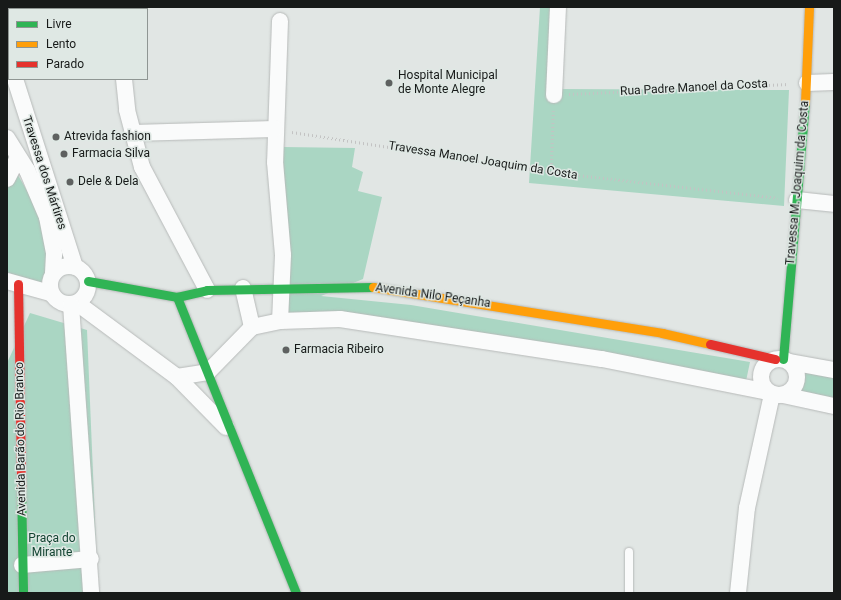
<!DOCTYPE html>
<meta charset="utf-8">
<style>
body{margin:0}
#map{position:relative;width:841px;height:600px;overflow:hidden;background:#e1e6e4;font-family:Roboto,sans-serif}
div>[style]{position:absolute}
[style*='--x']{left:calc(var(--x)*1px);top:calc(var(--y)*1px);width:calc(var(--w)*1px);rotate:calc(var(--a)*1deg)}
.green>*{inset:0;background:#aad6c3}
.path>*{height:2.5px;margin-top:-1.25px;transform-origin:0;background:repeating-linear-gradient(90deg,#c3c3c3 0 1px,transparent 0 4px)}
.roads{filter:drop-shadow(0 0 1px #b7bab9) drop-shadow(0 0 1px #b7bab9)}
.lane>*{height:8px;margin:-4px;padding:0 4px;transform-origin:4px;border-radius:4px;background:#fafbfb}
.street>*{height:16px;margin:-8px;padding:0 8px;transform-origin:8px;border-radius:8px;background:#fafbfb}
.street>.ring{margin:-8px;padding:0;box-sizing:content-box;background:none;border:16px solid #fafbfb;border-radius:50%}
.fast>*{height:9px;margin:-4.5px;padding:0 4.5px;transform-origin:4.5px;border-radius:4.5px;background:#30b455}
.slow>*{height:9px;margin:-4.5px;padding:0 4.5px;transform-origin:4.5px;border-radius:4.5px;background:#ff9f0a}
.jam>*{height:9px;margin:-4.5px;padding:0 4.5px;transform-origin:4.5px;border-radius:4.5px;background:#e5322d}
.dots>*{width:11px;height:11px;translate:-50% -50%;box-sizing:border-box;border:2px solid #dfe8e4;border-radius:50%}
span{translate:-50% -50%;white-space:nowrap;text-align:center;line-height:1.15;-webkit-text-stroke:3px #dfe8e4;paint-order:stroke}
.poi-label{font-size:12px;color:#171a19}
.left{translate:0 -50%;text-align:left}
.street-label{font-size:12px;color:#171a19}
.park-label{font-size:12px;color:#134432}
.frame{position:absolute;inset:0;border:8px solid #171a19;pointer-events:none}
.legend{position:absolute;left:8px;top:8px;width:140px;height:72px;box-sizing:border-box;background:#dfe8e4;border:1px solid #8f9693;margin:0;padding:5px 7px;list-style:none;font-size:12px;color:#171a19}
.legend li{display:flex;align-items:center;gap:8px;height:20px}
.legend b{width:20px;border:1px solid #8f9693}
</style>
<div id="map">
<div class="green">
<i style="clip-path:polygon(540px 7px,560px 7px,558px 89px,789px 90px,784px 206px,529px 183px)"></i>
<i style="clip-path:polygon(283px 147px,355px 148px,352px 167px,363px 172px,358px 191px,382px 197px,363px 279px,321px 296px,411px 305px,750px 362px,746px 381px,287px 314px)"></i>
<i style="clip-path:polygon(15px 170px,40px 213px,49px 268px,42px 285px,7px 274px,7px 183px)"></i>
<i style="clip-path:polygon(30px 313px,87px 330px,98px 593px,7px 593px,7px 363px)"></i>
<i style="clip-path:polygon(804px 370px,834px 377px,834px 400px,797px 393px)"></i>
</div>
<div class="path">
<i style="--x:569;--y:94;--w:220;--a:-2.6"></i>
<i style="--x:292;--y:132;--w:262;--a:8.8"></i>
<i style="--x:551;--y:172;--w:228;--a:6.5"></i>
<i style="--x:551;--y:172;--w:61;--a:-88.1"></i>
</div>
<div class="roads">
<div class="lane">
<i style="--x:629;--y:552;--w:41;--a:90"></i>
</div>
<div class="street">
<i style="--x:120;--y:7;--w:2;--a:90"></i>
<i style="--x:280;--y:21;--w:141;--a:92"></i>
<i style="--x:275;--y:162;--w:93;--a:85.1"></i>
<i style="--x:283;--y:255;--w:66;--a:92.6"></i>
<i style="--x:7;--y:52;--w:8;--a:76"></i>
<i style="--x:15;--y:79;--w:197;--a:72.3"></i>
<i style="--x:124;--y:79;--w:31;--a:84"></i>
<i style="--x:127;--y:110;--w:59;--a:75.3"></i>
<i style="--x:142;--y:167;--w:139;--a:62.1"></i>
<i style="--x:807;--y:83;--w:27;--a:-2"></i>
<i style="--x:554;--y:95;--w:88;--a:-87.4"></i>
<i style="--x:132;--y:133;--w:143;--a:-1.6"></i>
<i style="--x:7;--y:138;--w:38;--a:58"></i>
<i style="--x:27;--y:170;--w:51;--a:66.9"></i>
<i style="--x:47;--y:217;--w:38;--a:79"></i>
<i style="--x:54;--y:254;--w:19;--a:93"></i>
<i style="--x:7;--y:179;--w:22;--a:-63"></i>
<i style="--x:797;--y:200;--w:37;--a:6"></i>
<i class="ring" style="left:50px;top:266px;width:22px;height:22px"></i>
<i style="--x:7;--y:281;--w:45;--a:15.6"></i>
<i style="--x:243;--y:288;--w:40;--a:77"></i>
<i style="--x:77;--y:303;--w:124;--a:36.5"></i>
<i style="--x:177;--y:377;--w:31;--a:-9"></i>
<i style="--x:208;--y:372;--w:63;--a:-45.6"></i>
<i style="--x:252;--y:327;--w:29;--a:-12"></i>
<i style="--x:280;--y:321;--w:60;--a:-1.9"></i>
<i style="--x:340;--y:319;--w:265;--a:8.7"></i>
<i style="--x:602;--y:359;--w:169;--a:11.2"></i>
<i style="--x:71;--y:305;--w:289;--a:86"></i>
<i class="ring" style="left:761px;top:359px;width:20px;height:20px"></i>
<i style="--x:790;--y:362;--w:45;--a:10.3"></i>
<i style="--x:177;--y:377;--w:70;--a:45.6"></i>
<i style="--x:783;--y:395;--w:52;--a:12.2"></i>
<i style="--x:22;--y:565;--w:69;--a:-5"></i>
<i style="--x:738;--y:593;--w:85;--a:-84"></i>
<i style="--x:747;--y:508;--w:117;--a:-77.6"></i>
</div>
<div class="fast">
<i style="--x:88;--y:281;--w:90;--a:10.2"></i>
<i style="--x:177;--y:297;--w:31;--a:-13"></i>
<i style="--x:207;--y:290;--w:166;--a:-1"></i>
<i style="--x:177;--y:297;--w:319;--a:68.1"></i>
<i style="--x:783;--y:359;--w:257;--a:-85.1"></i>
<i style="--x:21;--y:486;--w:107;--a:88.9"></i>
</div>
<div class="slow">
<i style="--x:805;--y:103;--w:96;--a:-87.6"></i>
<i style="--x:373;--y:287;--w:293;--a:9"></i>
<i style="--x:662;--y:333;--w:49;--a:12.9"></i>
</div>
<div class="jam">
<i style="--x:18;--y:284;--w:202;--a:89.1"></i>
<i style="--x:710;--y:344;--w:67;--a:13"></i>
</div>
</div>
<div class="dots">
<i style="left:389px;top:83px;background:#5e6160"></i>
<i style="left:56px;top:137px;background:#5e6160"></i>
<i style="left:64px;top:154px;background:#5e6160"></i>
<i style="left:70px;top:182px;background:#5e6160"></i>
<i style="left:286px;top:350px;background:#5e6160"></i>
</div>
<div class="poi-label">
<span class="left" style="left:398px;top:83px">Hospital Municipal<br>de Monte Alegre</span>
<span class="left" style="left:64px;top:137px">Atrevida fashion</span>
<span class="left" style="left:72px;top:154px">Farmacia Silva</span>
<span class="left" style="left:78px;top:182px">Dele &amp; Dela</span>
<span class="left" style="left:294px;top:350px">Farmacia Ribeiro</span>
</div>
<div class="street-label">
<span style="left:694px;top:88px;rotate:-3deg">Rua Padre Manoel da Costa</span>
<span style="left:483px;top:161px;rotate:9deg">Travessa Manoel Joaquim da Costa</span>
<span style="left:44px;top:173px;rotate:72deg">Travessa dos Mártires</span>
<span style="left:798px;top:183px;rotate:-85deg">Travessa M. Joaquim da Costa</span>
<span style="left:433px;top:296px;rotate:8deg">Avenida Nilo Peçanha</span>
<span style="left:21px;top:439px;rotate:-91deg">Avenida Barão do Rio Branco</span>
</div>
<div class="park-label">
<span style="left:52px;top:546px">Praça do<br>Mirante</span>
</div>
<div class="frame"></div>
<ul class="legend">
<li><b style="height:5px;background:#30b455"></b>Livre</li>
<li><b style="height:5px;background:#ff9f0a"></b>Lento</li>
<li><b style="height:5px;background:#e5322d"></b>Parado</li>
</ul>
</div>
